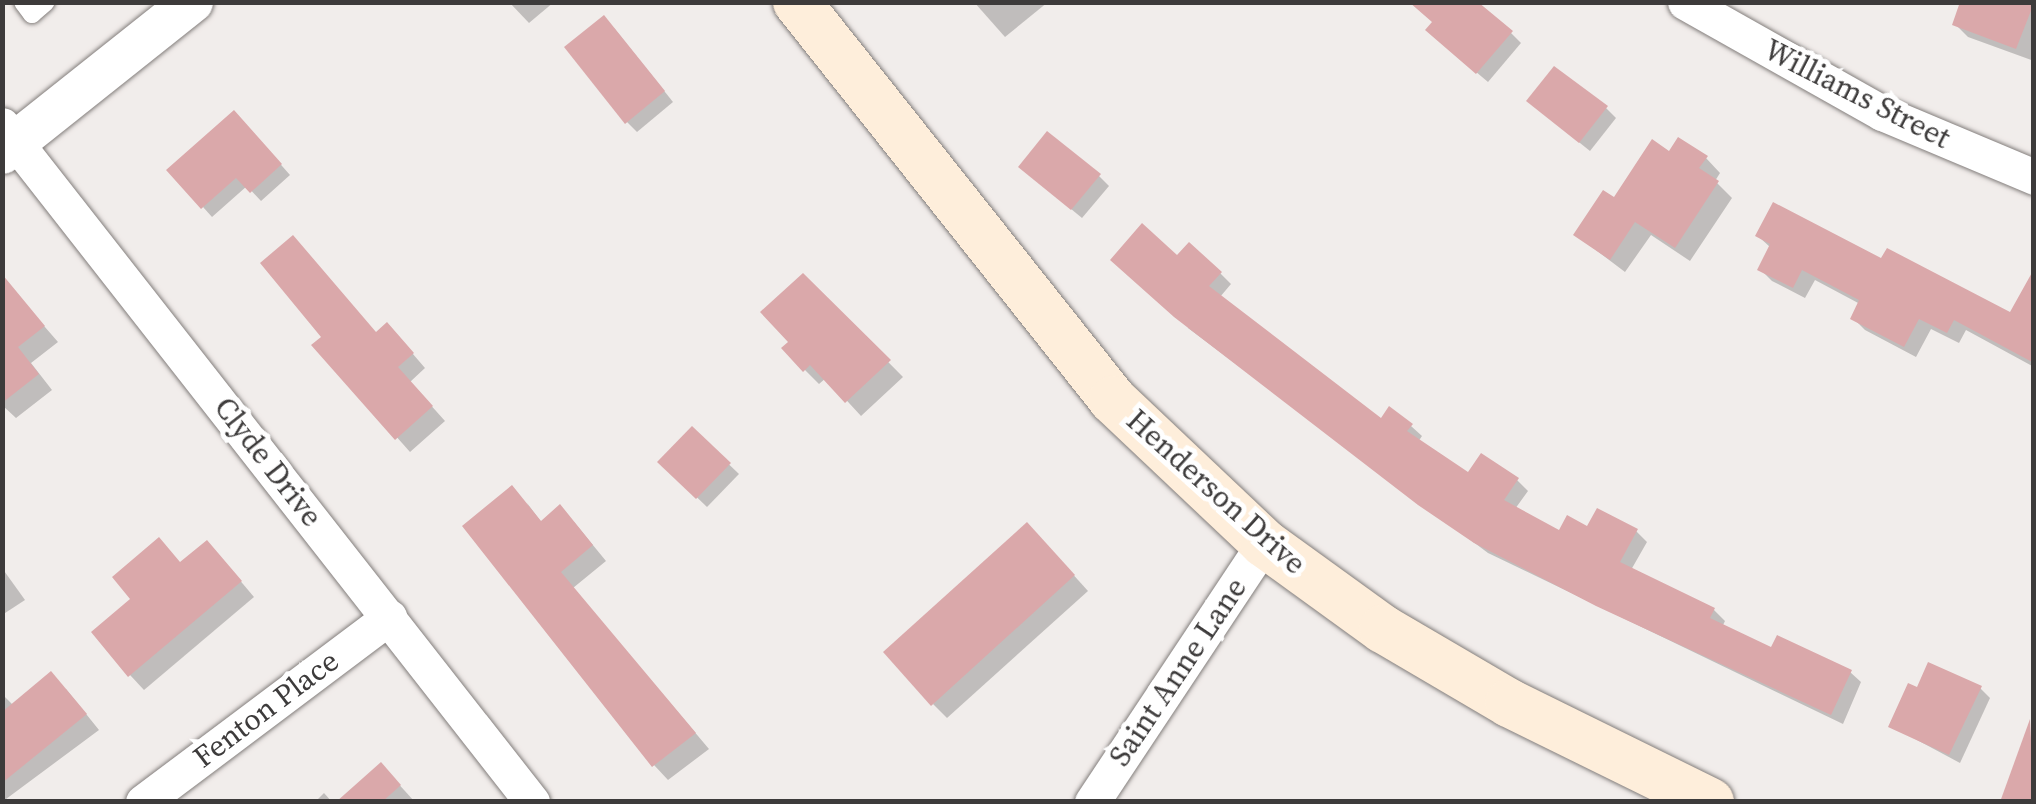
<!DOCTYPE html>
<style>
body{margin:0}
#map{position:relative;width:2036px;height:804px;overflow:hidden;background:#f1edeb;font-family:"Source Serif 4",serif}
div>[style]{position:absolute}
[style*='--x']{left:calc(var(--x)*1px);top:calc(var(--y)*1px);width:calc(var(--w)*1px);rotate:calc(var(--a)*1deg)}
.shadow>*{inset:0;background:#0003}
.building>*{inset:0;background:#daa8aa}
.roads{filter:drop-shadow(0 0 2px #837e7c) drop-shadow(0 0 2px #837e7c)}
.service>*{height:18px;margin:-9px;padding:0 9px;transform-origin:9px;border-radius:9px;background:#fff}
.minor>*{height:35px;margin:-17.5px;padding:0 17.5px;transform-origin:17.5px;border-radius:17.5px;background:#fff}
.tertiary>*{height:42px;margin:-21px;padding:0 21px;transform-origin:21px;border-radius:21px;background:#fff}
.secondary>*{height:48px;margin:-24px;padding:0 24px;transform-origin:24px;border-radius:24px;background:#feeedb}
span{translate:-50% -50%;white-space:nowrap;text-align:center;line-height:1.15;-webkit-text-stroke:10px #fff;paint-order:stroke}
.street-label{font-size:30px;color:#3d3b3b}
.frame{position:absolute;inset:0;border:5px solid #3d3b3b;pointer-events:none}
</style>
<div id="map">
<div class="shadow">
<i style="clip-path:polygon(509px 2px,554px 2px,529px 23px)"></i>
<i style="clip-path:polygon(974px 2px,1048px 2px,1005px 37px)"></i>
<i style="clip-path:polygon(2034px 3px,2034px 61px,1968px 37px,1955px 24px)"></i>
<i style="clip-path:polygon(614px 28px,673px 102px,637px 132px,627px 122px)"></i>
<i style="clip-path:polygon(1511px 33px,1521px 43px,1488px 82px,1438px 40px)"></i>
<i style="clip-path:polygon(1606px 108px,1616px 118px,1590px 151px,1540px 111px)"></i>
<i style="clip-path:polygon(244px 123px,290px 175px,261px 201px,247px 186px,212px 217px,203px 207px)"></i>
<i style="clip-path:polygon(1670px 154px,1706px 158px,1720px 173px,1715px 181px,1732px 198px,1690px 261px,1651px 235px,1625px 272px,1576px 235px)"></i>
<i style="clip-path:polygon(1031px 176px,1099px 176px,1109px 186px,1082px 218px)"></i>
<i style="clip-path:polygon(1758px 236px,1882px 262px,2011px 315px,2034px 314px,2034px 367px,1966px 330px,1959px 343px,1931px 329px,1916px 357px,1865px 330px,1853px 318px,1860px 304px,1815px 280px,1805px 298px,1772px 281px,1760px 269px,1771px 248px)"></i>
<i style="clip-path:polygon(1177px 258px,1220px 273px,1231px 284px,1220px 297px,1381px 422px,1411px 426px,1422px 436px,1418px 442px,1468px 476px,1517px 480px,1528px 491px,1515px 509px,1560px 534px,1636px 531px,1647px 542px,1631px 570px,1714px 610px,1725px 621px,1722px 627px,1772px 651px,1850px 672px,1861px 682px,1843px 724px,1488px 553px,1188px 328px)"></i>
<i style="clip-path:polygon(803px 276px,903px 377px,861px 416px,826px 378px,819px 384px,805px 370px,792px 342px)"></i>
<i style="clip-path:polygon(11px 288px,58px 342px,31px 363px,52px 390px,16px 418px,2px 405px,2px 295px)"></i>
<i style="clip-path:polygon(377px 334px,400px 339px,425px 368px,410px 382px,445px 421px,410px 452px,315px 345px)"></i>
<i style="clip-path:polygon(692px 429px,739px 474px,707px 507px,660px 462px)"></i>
<i style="clip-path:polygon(527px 503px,542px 523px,574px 522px,606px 561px,573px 588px,709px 749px,668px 780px,654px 765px)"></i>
<i style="clip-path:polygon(1041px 539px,1088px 591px,947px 718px,933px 704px)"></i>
<i style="clip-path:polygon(221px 558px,254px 597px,144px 690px,130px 675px,133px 600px,182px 565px)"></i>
<i style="clip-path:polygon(2px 568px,25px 600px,2px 615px)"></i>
<i style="clip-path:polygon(1980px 688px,1990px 698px,1960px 763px,1891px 726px,1918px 690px)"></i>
<i style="clip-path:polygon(66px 689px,99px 730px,2px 802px,2px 694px,14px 706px)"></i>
<i style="clip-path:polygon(395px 780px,414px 801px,339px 802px)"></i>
<i style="clip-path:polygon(324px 793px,332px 802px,315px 802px)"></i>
</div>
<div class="building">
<i style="clip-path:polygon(1409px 2px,1478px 2px,1513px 31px,1476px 74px,1425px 30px,1432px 22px)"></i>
<i style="clip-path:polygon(1960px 2px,2034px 2px,2034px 3px,2016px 49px,1952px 25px)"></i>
<i style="clip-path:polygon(604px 15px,665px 91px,625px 124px,564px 47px)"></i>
<i style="clip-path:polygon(1554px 66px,1608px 106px,1579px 143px,1526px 101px)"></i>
<i style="clip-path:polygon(234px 110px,282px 164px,250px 193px,236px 178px,201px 209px,166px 170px)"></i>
<i style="clip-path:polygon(1047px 131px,1101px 174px,1071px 210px,1018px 167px)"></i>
<i style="clip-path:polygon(1678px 137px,1708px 156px,1699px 168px,1719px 181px,1675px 248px,1635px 222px,1610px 260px,1573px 235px,1603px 190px,1614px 197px,1652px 139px,1669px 151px)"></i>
<i style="clip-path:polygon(1773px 202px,1881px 258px,1887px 248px,2010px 312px,2034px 269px,2034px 363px,1954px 320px,1947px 333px,1919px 319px,1904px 347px,1850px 319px,1859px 300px,1802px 270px,1793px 288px,1757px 270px,1770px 244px,1755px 236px)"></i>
<i style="clip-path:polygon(1142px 223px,1177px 255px,1189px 242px,1222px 272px,1209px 286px,1381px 418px,1389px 406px,1413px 424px,1407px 431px,1468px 472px,1481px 453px,1519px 478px,1504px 500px,1559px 530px,1567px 515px,1587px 526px,1597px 508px,1638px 529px,1620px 562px,1715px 608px,1710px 618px,1771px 647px,1777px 635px,1852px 670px,1831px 715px,1596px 606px,1474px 543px,1418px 505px,1174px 317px,1110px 260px)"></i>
<i style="clip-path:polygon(293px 235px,376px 332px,387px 322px,414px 353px,398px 367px,433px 406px,395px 440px,311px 345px,321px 337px,260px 263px)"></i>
<i style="clip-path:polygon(803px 273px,891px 360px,845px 403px,810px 365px,803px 372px,781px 348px,788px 342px,760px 312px)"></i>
<i style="clip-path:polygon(2px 274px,45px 326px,18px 347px,39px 374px,2px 403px)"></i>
<i style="clip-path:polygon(692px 426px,731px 463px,696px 499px,657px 462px)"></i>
<i style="clip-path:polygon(512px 485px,541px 521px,560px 504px,593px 545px,561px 572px,696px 733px,652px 767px,462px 526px)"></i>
<i style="clip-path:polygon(1027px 522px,1075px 575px,931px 706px,883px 652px)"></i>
<i style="clip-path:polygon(159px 537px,180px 562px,207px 540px,242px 581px,128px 677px,91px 632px,130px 599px,112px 577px)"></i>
<i style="clip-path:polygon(1928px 662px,1982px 686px,1949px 755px,1888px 727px,1908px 683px,1917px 687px)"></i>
<i style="clip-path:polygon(51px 671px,87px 714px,2px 783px,2px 712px)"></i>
<i style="clip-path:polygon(2030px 719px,2034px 802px,2000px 802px)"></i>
<i style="clip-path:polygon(381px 762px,401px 785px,382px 802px,336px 802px)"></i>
</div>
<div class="roads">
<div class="service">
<i style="--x:23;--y:2;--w:15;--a:53"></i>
<i style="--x:32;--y:14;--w:18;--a:-41"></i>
</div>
<div class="minor">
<i style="--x:1685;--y:2;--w:226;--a:29.4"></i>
<i style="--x:1882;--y:113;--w:165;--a:22.8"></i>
<i style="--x:2;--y:125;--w:860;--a:51.94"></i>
<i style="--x:143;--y:802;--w:308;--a:-36.9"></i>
<i style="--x:1092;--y:802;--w:311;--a:-56.4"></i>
</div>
<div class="tertiary">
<i style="--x:2;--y:153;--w:243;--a:-38.5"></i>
</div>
<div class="secondary">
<i style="--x:797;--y:2;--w:508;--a:51.55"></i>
<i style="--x:1113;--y:400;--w:208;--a:43.4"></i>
<i style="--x:1264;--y:543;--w:147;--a:35.9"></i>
<i style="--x:1383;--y:629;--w:146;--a:30.4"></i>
<i style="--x:1509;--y:703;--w:224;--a:26.2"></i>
</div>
</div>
<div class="street-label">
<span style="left:1857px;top:94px;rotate:27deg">Williams Street</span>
<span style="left:268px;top:462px;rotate:52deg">Clyde Drive</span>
<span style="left:1216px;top:492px;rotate:42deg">Henderson Drive</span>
<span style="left:1178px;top:672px;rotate:-56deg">Saint Anne Lane</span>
<span style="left:266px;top:709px;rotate:-37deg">Fenton Place</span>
</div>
<div class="frame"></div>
</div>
